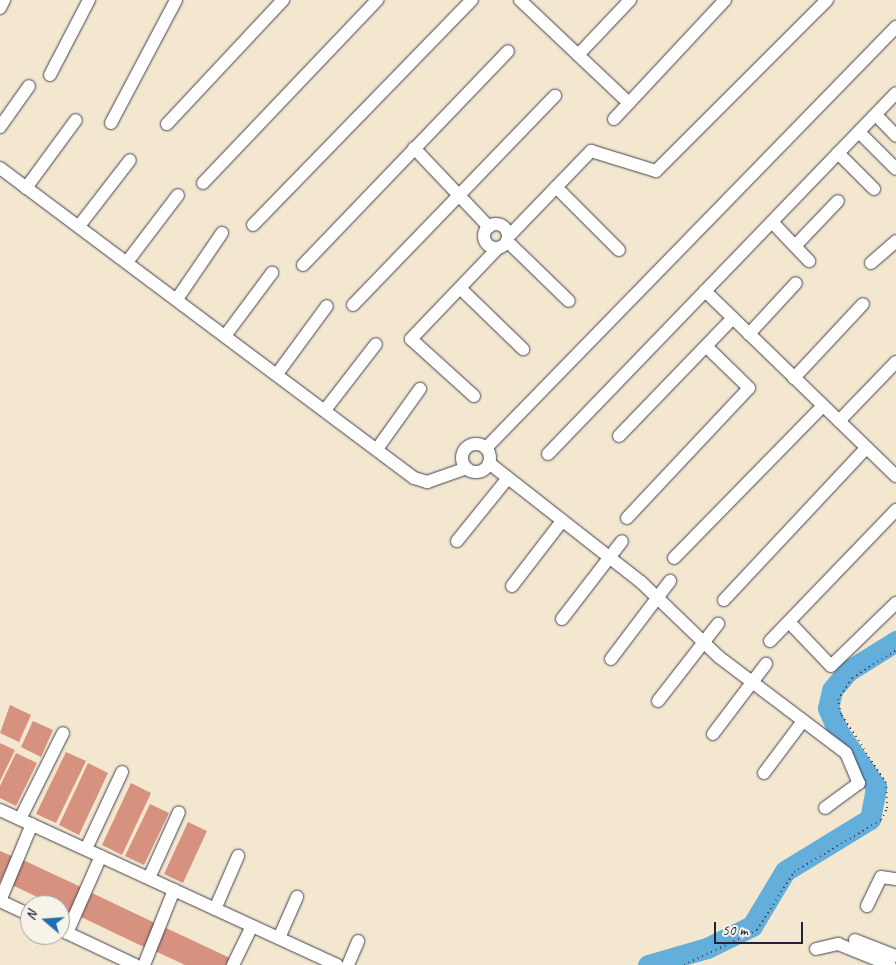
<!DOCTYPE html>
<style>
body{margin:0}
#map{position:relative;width:896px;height:965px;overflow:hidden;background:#f3e7d0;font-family:Caveat,sans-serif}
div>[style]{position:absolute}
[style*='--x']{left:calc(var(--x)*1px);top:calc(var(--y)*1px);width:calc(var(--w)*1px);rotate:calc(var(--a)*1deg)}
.river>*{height:21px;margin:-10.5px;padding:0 10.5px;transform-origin:10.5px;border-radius:10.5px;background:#63aedb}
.building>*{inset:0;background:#d6917f}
.path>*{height:2px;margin-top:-1px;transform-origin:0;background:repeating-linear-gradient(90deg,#414051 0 1px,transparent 0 5px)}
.roads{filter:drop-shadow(0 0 1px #414051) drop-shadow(0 0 1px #414051)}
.minor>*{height:12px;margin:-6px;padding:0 6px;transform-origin:6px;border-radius:6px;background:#fff}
.minor>.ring{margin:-6px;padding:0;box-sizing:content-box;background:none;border:12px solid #fff;border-radius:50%}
span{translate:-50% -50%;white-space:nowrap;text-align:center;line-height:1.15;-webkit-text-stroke:5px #f7f3e8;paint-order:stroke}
.north{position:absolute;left:20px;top:895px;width:50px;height:50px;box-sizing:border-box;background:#f7f3e8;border:1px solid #a29fa3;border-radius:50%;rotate:288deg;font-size:14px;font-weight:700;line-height:20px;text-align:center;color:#22223b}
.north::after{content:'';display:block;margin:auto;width:18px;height:22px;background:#1f6fb2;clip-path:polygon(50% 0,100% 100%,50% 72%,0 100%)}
.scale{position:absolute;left:714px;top:922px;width:89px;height:22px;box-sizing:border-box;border:2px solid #22223b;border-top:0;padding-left:6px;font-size:15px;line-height:18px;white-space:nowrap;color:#22223b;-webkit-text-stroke:4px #f7f3e8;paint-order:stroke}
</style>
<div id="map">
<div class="river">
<i style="--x:648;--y:965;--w:61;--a:-16.1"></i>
<i style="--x:707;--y:948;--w:50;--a:-26.1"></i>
<i style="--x:752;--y:926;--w:64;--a:-59"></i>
<i style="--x:785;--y:871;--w:100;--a:-31.5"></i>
<i style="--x:870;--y:819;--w:33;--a:-79"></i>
<i style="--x:876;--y:787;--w:65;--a:-124.4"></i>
<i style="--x:839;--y:733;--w:27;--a:-114"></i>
<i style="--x:828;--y:708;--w:18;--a:-77"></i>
<i style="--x:832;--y:690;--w:25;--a:-50"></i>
<i style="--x:848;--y:671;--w:57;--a:-32"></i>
</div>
<div class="building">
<i style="clip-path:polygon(10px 705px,31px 715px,19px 742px,0 733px)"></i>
<i style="clip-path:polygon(33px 721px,53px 730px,41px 757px,21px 747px)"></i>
<i style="clip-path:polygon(0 743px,15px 750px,0 781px)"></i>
<i style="clip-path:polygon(66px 752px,86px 761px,56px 823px,36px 814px)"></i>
<i style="clip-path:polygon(16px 753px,37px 763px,16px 806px,0 798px,0 786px)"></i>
<i style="clip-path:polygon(88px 763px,108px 773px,79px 835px,59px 825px)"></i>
<i style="clip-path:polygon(131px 783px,151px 793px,122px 855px,102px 845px)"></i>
<i style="clip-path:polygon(150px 804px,169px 813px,144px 865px,125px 856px)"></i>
<i style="clip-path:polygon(188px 822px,207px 831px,183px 883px,164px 874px)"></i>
<i style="clip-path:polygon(0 851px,12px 856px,0 883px)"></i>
<i style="clip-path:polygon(21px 859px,83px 888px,71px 913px,10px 884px)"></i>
<i style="clip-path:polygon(92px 893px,155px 923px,144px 947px,81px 917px)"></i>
<i style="clip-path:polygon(166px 928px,230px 958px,226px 965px,185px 965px,155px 951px)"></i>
</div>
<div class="path">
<i style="--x:684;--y:965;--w:81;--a:-25.6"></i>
<i style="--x:757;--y:930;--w:69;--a:-57.5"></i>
<i style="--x:794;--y:872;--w:101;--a:-30.9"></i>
<i style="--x:881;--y:820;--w:13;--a:-63"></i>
<i style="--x:887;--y:808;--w:25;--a:-92"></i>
<i style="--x:886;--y:783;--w:82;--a:-123.1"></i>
<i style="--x:841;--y:714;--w:14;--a:-102"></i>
<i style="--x:838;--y:700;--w:26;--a:-58"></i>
<i style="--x:852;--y:678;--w:52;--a:-32.5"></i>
</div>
<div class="roads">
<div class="minor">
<i style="--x:520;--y:0;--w:150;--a:43.4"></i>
<i style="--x:0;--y:8;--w:9;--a:-63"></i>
<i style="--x:578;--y:55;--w:76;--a:-46.6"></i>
<i style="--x:50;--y:75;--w:85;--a:-62.5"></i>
<i style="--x:876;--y:115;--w:29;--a:46"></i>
<i style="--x:614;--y:119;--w:163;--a:-47"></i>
<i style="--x:111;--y:123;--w:139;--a:-62.1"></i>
<i style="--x:167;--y:124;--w:170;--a:-46.9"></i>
<i style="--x:0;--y:127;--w:50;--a:-54.7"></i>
<i style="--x:859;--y:132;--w:52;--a:45"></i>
<i style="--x:414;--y:148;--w:109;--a:46.5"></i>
<i style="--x:838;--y:153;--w:51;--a:45"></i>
<i style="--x:0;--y:168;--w:517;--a:36.83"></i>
<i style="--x:414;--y:478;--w:14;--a:17"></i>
<i style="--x:427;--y:482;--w:42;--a:-19.3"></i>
<i style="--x:203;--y:183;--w:253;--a:-46.4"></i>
<i style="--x:556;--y:187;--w:89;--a:45"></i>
<i style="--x:26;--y:188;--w:84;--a:-53.7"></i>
<i style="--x:772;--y:222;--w:54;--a:46.5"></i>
<i class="ring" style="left:484px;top:224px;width:12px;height:12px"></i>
<i style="--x:253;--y:225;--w:314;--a:-45.8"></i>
<i style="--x:79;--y:226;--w:83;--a:-52.3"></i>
<i style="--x:508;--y:237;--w:120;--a:-46"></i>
<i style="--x:591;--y:151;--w:68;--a:17.1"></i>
<i style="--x:656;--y:171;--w:242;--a:-45"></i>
<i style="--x:507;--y:241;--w:86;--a:44.1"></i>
<i style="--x:795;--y:246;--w:62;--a:-46.3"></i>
<i style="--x:127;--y:262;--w:84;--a:-52.7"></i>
<i style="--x:871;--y:263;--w:33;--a:-41"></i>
<i style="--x:303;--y:265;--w:296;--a:-46.2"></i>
<i style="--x:460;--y:288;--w:88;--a:44.1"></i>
<i style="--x:705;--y:291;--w:266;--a:44.1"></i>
<i style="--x:177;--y:299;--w:80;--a:-55.7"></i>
<i style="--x:353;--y:305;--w:291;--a:-46"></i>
<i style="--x:749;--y:334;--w:69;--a:-47.3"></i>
<i style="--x:225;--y:336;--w:79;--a:-53.3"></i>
<i style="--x:277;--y:374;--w:84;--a:-53.7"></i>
<i style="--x:794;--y:378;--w:101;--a:-47"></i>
<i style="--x:474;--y:396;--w:85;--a:-137.9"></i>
<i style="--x:411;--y:339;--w:126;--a:-46.3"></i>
<i style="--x:325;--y:410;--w:83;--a:-52.3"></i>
<i style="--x:839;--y:421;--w:82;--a:-46"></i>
<i style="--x:619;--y:436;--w:164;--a:-46"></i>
<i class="ring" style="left:462px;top:444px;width:16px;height:16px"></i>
<i style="--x:486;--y:448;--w:588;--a:-45.76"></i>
<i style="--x:377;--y:449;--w:74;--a:-54.4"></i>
<i style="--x:548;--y:454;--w:501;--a:-46.05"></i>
<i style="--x:489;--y:463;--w:193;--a:38.1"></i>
<i style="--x:641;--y:582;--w:108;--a:43.9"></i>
<i style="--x:719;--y:657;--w:159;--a:37.1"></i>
<i style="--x:846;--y:753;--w:33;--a:67"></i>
<i style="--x:859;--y:783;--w:42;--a:143.7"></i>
<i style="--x:627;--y:518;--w:178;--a:-46.8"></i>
<i style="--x:749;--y:388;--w:60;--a:-135.7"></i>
<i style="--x:457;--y:541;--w:81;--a:-51"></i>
<i style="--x:674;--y:558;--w:213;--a:-45.6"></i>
<i style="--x:512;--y:586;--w:82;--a:-52.4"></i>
<i style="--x:724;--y:600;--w:208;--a:-46.9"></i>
<i style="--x:562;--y:619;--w:98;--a:-52.4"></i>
<i style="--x:790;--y:623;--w:59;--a:46.4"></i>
<i style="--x:831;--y:666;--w:91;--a:-44.1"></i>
<i style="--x:770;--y:641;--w:182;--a:-46.1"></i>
<i style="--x:611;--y:659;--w:98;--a:-52.9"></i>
<i style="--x:658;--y:701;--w:98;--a:-52.1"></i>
<i style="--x:713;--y:734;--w:88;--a:-52.9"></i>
<i style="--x:764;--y:773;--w:65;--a:-53.1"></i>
<i style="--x:0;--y:810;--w:371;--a:24.7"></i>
<i style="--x:20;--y:819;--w:96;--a:-63.4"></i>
<i style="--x:86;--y:849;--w:85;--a:-64.9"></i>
<i style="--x:149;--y:878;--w:72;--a:-65.6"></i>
<i style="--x:0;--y:901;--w:83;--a:-67.4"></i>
<i style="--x:0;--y:901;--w:33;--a:25"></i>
<i style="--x:867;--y:906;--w:32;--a:-64"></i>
<i style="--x:881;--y:877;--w:15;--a:8"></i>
<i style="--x:215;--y:909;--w:58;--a:-66.5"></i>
<i style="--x:61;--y:930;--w:82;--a:25.3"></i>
<i style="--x:67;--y:933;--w:84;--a:-66.2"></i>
<i style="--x:279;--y:938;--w:45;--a:-66.3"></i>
<i style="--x:855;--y:940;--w:44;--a:21.3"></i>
<i style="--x:816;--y:949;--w:23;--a:-13"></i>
<i style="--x:838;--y:944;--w:56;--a:22"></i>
<i style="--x:144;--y:965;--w:81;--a:-68.2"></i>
<i style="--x:233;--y:965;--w:43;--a:-64"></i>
<i style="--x:348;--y:965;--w:26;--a:-67"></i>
</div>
</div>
<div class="north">N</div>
<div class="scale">50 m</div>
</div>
